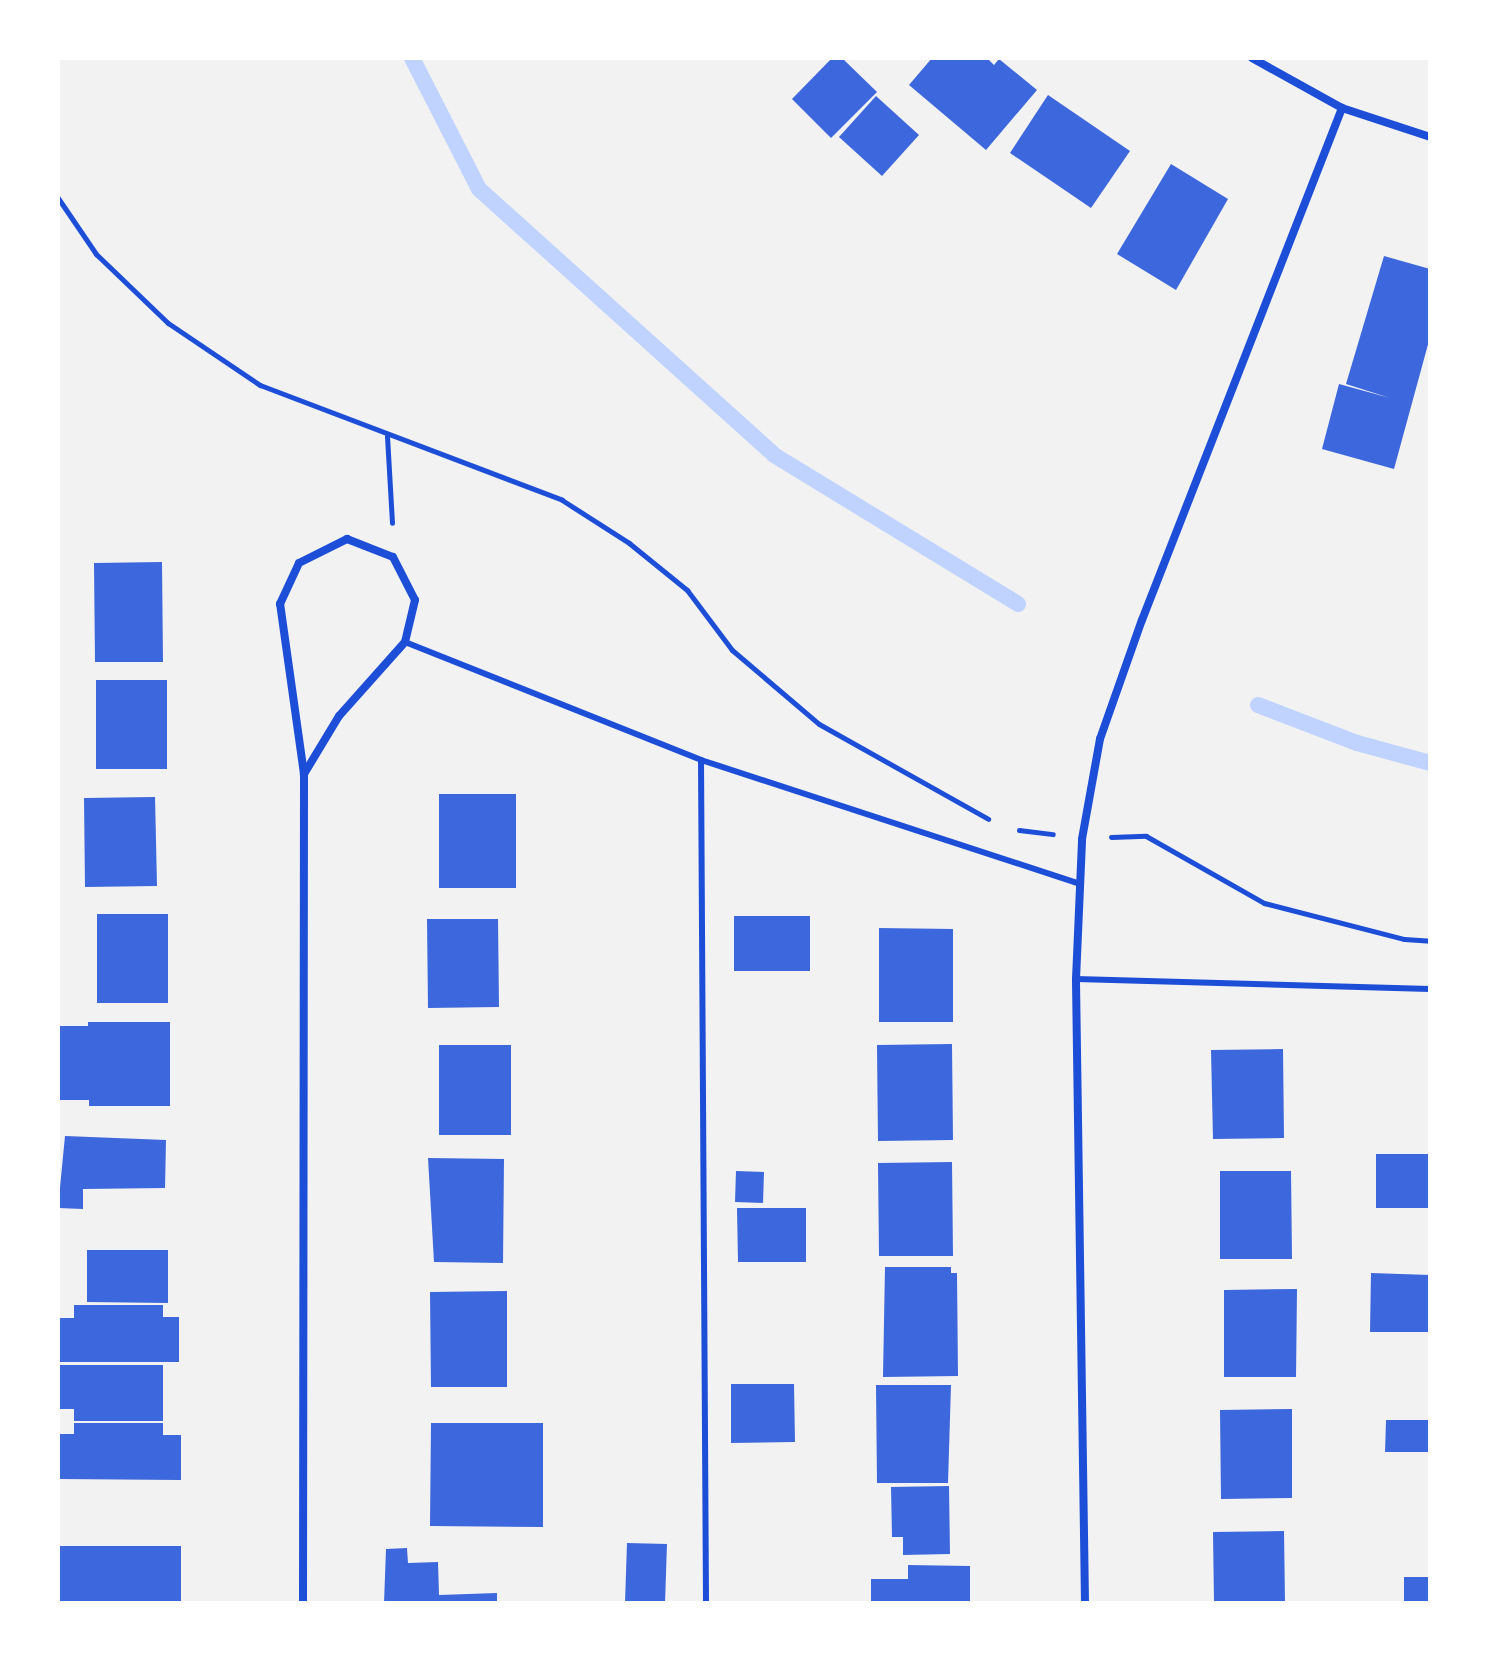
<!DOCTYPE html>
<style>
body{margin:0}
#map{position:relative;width:1488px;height:1661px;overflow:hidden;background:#f2f2f2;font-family:Rubik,sans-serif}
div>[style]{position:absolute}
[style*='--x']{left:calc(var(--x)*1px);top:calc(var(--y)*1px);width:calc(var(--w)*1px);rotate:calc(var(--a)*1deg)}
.stream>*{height:16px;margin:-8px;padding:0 8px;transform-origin:8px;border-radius:8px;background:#bfd3fe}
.building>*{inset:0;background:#3d67dc}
.path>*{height:5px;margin:-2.5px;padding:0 2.5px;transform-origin:2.5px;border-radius:2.5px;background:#1d4ed8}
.service>*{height:6px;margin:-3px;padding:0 3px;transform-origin:3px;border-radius:3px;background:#1d4ed8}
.minor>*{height:8px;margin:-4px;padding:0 4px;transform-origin:4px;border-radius:4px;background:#1d4ed8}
span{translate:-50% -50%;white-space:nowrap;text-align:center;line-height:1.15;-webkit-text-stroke:7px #fff;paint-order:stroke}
.frame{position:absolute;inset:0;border:60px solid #fff;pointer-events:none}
</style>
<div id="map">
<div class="stream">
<i style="--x:412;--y:58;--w:147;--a:62.9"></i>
<i style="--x:479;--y:189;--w:397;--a:42"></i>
<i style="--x:774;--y:455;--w:286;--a:31.4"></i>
<i style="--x:1258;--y:705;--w:106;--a:21"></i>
<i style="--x:1357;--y:743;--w:76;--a:15.3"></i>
</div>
<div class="building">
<i style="clip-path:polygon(832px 58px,842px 58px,877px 92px,831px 138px,792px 99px)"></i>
<i style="clip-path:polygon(932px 58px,987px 58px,994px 65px,999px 59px,1037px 90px,986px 150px,909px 85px)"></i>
<i style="clip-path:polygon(1048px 95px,1130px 151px,1091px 208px,1010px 153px)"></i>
<i style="clip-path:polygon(876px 96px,919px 135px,882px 176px,839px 137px)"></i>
<i style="clip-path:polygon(1171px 164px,1228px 199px,1176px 290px,1117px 254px)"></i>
<i style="clip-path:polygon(1384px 256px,1430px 269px,1430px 337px,1394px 469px,1322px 449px,1339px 384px,1390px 398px,1346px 384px)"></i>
<i style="clip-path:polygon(162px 562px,163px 662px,95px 662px,94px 563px)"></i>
<i style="clip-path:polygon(96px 680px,167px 680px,167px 769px,96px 769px)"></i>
<i style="clip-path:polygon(439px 794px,516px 794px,516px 888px,439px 888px)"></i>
<i style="clip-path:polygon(155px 797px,157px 886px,85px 887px,84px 798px)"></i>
<i style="clip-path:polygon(97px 914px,168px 914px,168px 1003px,97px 1003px)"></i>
<i style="clip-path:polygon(734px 916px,810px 916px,810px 971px,734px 971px)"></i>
<i style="clip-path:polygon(427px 919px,498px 919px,499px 1007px,428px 1008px)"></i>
<i style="clip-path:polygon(879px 928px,953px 929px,953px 1022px,879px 1022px)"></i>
<i style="clip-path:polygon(88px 1022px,170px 1022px,170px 1106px,89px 1106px,89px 1100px,58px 1100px,58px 1026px,88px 1026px)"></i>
<i style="clip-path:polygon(952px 1044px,953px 1140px,878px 1141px,877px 1045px)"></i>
<i style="clip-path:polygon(439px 1045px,511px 1045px,511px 1135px,439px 1135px)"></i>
<i style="clip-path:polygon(1283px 1049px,1284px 1138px,1213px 1139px,1211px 1050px)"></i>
<i style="clip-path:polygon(65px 1136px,166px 1140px,165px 1188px,83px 1189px,83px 1209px,58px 1208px)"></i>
<i style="clip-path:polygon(1376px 1154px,1430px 1154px,1430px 1208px,1376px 1208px)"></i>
<i style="clip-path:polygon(428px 1158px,504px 1159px,503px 1263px,434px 1262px)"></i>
<i style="clip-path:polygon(952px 1162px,953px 1256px,879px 1256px,878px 1163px)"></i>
<i style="clip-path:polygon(736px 1171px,764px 1172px,763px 1203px,735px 1202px)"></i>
<i style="clip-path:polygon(1220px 1171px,1291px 1171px,1292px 1259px,1220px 1259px)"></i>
<i style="clip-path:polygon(737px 1208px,806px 1208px,806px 1262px,738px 1262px)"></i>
<i style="clip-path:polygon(87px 1250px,168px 1250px,168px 1303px,87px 1302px)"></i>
<i style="clip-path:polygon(885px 1267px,951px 1267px,951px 1273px,957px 1273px,958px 1376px,883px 1377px)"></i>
<i style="clip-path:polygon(1371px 1273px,1430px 1275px,1430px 1332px,1370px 1332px)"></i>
<i style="clip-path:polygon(1297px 1289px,1296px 1377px,1224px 1377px,1224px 1290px)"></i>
<i style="clip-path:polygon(507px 1291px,507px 1387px,431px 1387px,430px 1292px)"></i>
<i style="clip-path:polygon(74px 1305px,163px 1305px,163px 1317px,179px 1317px,179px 1362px,58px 1362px,58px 1318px,74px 1318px)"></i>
<i style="clip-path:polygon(58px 1365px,163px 1365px,163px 1421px,74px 1421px,74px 1409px,58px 1409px)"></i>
<i style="clip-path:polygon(731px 1384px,794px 1384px,795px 1442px,731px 1443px)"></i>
<i style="clip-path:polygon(876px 1385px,951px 1385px,948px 1483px,877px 1483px)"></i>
<i style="clip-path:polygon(1292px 1409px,1292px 1498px,1221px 1499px,1220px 1410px)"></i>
<i style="clip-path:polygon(1386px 1420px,1430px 1420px,1430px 1452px,1385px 1452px)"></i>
<i style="clip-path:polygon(74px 1423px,163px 1423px,163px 1435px,181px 1435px,181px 1480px,58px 1479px,58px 1434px,74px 1434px)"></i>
<i style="clip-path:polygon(431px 1423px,543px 1423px,543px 1527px,430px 1526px)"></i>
<i style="clip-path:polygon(949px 1486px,950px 1554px,903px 1555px,903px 1537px,892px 1537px,891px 1487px)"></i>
<i style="clip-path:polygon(1284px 1531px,1285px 1603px,1214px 1603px,1213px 1532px)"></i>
<i style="clip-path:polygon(627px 1543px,667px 1544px,665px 1603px,625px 1603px)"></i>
<i style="clip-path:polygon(58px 1546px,181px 1546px,181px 1603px,58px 1603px)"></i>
<i style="clip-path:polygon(407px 1548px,408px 1563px,438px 1562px,439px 1595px,497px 1593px,497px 1603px,384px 1603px,386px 1549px)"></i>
<i style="clip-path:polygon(908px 1565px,970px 1566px,970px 1603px,871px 1603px,871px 1579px,908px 1579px)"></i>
<i style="clip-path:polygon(1404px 1577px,1430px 1577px,1430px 1603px,1404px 1603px)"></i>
</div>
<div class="path">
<i style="--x:58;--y:198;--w:68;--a:55.8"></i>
<i style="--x:96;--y:254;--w:100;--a:43.8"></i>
<i style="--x:168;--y:323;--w:111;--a:34"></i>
<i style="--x:260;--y:385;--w:323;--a:20.8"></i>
<i style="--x:562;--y:500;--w:80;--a:32.7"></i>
<i style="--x:629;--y:543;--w:75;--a:39"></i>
<i style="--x:687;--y:590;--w:75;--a:53.1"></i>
<i style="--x:732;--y:650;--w:114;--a:40.4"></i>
<i style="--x:819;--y:724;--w:194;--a:29.3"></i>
<i style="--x:387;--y:436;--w:87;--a:86.7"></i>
<i style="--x:1019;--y:830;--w:34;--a:7"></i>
<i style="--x:1111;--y:837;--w:35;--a:-2"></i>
<i style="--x:1146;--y:836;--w:136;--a:29.6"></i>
<i style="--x:1264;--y:903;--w:145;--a:14.4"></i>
<i style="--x:1404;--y:939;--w:26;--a:4"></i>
</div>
<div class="service">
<i style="--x:405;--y:642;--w:319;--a:21.7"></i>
<i style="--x:701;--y:760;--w:397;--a:18.1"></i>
<i style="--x:701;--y:760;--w:843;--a:89.66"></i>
<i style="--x:1076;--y:979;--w:354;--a:1.6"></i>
</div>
<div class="minor">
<i style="--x:1252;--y:58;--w:103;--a:29.1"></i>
<i style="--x:1342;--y:108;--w:93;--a:18.2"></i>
<i style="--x:303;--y:1603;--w:829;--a:-89.93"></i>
<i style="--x:304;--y:774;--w:172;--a:-98"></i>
<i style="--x:280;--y:604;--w:45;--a:-65.1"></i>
<i style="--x:299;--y:563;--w:54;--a:-26.6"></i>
<i style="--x:347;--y:539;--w:49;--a:21.4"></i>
<i style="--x:393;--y:557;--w:48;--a:62.9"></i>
<i style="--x:415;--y:600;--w:43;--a:103.4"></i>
<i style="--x:405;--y:642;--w:99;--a:131.7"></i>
<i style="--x:339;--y:716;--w:68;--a:121.1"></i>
<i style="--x:1085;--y:1603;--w:624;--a:-90.83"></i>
<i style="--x:1076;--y:979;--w:140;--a:-87.5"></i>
<i style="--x:1082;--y:839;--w:102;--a:-79.8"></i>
<i style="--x:1100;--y:739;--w:126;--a:-70.6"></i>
<i style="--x:1142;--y:620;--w:550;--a:-68.66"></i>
</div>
<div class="frame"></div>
</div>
